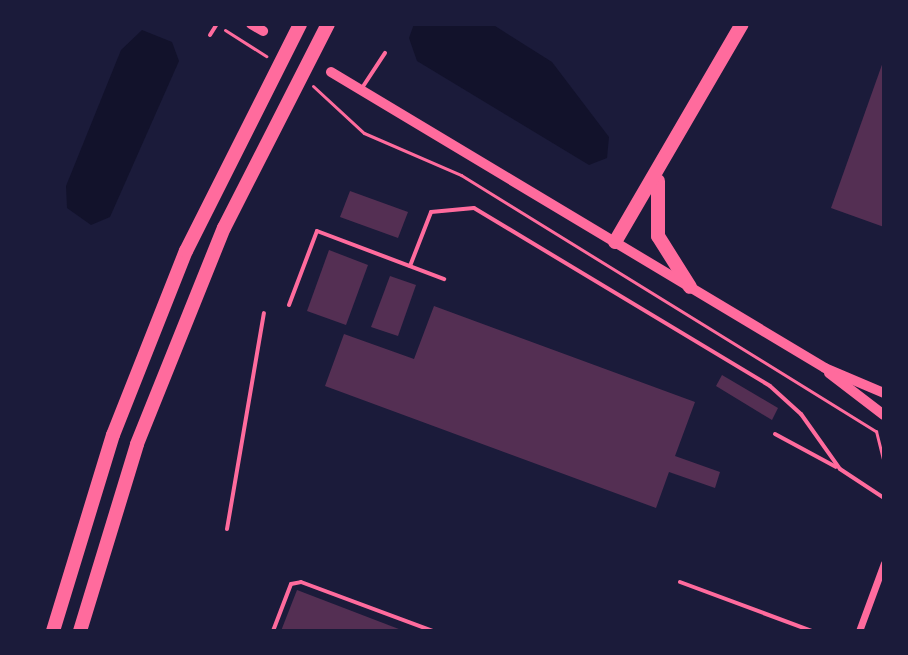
<!DOCTYPE html>
<style>
body{margin:0}
#map{position:relative;width:908px;height:655px;overflow:hidden;background:#1b1b3a;font-family:"IBM Plex Sans",sans-serif}
div>[style]{position:absolute}
[style*='--x']{left:calc(var(--x)*1px);top:calc(var(--y)*1px);width:calc(var(--w)*1px);rotate:calc(var(--a)*1deg)}
.water>*{inset:0;background:#12122b}
.building>*{inset:0;background:#542f53}
.path>*{height:3px;margin:-1.5px;padding:0 1.5px;transform-origin:1.5px;border-radius:1.5px;background:#ff6b9d}
.service>*{height:4px;margin:-2px;padding:0 2px;transform-origin:2px;border-radius:2px;background:#ff6b9d}
.minor>*{height:7px;margin:-3.5px;padding:0 3.5px;transform-origin:3.5px;border-radius:3.5px;background:#ff6b9d}
.secondary>*{height:10px;margin:-5px;padding:0 5px;transform-origin:5px;border-radius:5px;background:#ff6b9d}
.motorway>*{height:14px;margin:-7px;padding:0 7px;transform-origin:7px;border-radius:7px;background:#ff6b9d}
span{translate:-50% -50%;white-space:nowrap;text-align:center;line-height:1.15;-webkit-text-stroke:8px #1b1b3a;paint-order:stroke}
.frame{position:absolute;inset:0;border:26px solid #1b1b3a;pointer-events:none}
</style>
<div id="map">
<div class="water">
<i style="clip-path:polygon(414px 24px,492px 24px,552px 62px,609px 137px,607px 158px,589px 165px,417px 61px,409px 38px)"></i>
<i style="clip-path:polygon(142px 30px,172px 42px,179px 61px,110px 217px,91px 225px,67px 208px,66px 186px,121px 50px)"></i>
</div>
<div class="building">
<i style="clip-path:polygon(884px 59px,884px 227px,831px 208px)"></i>
<i style="clip-path:polygon(350px 191px,408px 212px,398px 238px,340px 217px)"></i>
<i style="clip-path:polygon(329px 250px,368px 265px,346px 325px,307px 311px)"></i>
<i style="clip-path:polygon(390px 276px,416px 285px,398px 336px,371px 327px)"></i>
<i style="clip-path:polygon(434px 306px,695px 402px,675px 456px,720px 472px,715px 488px,669px 472px,656px 508px,325px 386px,344px 334px,414px 359px)"></i>
<i style="clip-path:polygon(722px 375px,778px 408px,772px 420px,716px 386px)"></i>
<i style="clip-path:polygon(297px 590px,404px 631px,281px 631px)"></i>
</div>
<div class="path">
<i style="--x:225;--y:30;--w:49;--a:32.4"></i>
<i style="--x:313;--y:86;--w:69;--a:42.7"></i>
<i style="--x:364;--y:133;--w:106;--a:23.4"></i>
<i style="--x:461;--y:175;--w:488;--a:31.7"></i>
<i style="--x:876;--y:431;--w:32;--a:76"></i>
</div>
<div class="service">
<i style="--x:210;--y:35;--w:13;--a:-58"></i>
<i style="--x:362;--y:88;--w:42;--a:-56.7"></i>
<i style="--x:410;--y:266;--w:58;--a:-68.7"></i>
<i style="--x:431;--y:212;--w:43;--a:-5.3"></i>
<i style="--x:474;--y:208;--w:345;--a:31"></i>
<i style="--x:770;--y:386;--w:42;--a:42.1"></i>
<i style="--x:801;--y:414;--w:67;--a:54.7"></i>
<i style="--x:840;--y:469;--w:53;--a:33.4"></i>
<i style="--x:289;--y:305;--w:79;--a:-69.3"></i>
<i style="--x:317;--y:231;--w:136;--a:20.7"></i>
<i style="--x:775;--y:434;--w:69;--a:28.4"></i>
<i style="--x:227;--y:529;--w:219;--a:-80.3"></i>
<i style="--x:680;--y:582;--w:141;--a:20.4"></i>
<i style="--x:273;--y:631;--w:50;--a:-69"></i>
<i style="--x:291;--y:584;--w:10;--a:-11"></i>
<i style="--x:301;--y:582;--w:141;--a:20.4"></i>
</div>
<div class="minor">
<i style="--x:859;--y:631;--w:72;--a:-69.8"></i>
</div>
<div class="secondary">
<i style="--x:251;--y:24;--w:14;--a:30"></i>
<i style="--x:331;--y:72;--w:576;--a:30.93"></i>
<i style="--x:825;--y:368;--w:64;--a:23"></i>
<i style="--x:829;--y:373;--w:69;--a:37.4"></i>
</div>
<div class="motorway">
<i style="--x:658;--y:181;--w:55;--a:90"></i>
<i style="--x:658;--y:236;--w:60;--a:57.9"></i>
<i style="--x:615;--y:242;--w:252;--a:-59.8"></i>
<i style="--x:53;--y:631;--w:205;--a:-73"></i>
<i style="--x:113;--y:435;--w:198;--a:-68.4"></i>
<i style="--x:186;--y:251;--w:254;--a:-63.3"></i>
<i style="--x:80;--y:631;--w:195;--a:-73"></i>
<i style="--x:137;--y:444;--w:233;--a:-68.1"></i>
<i style="--x:224;--y:228;--w:229;--a:-63"></i>
</div>
<div class="frame"></div>
</div>
